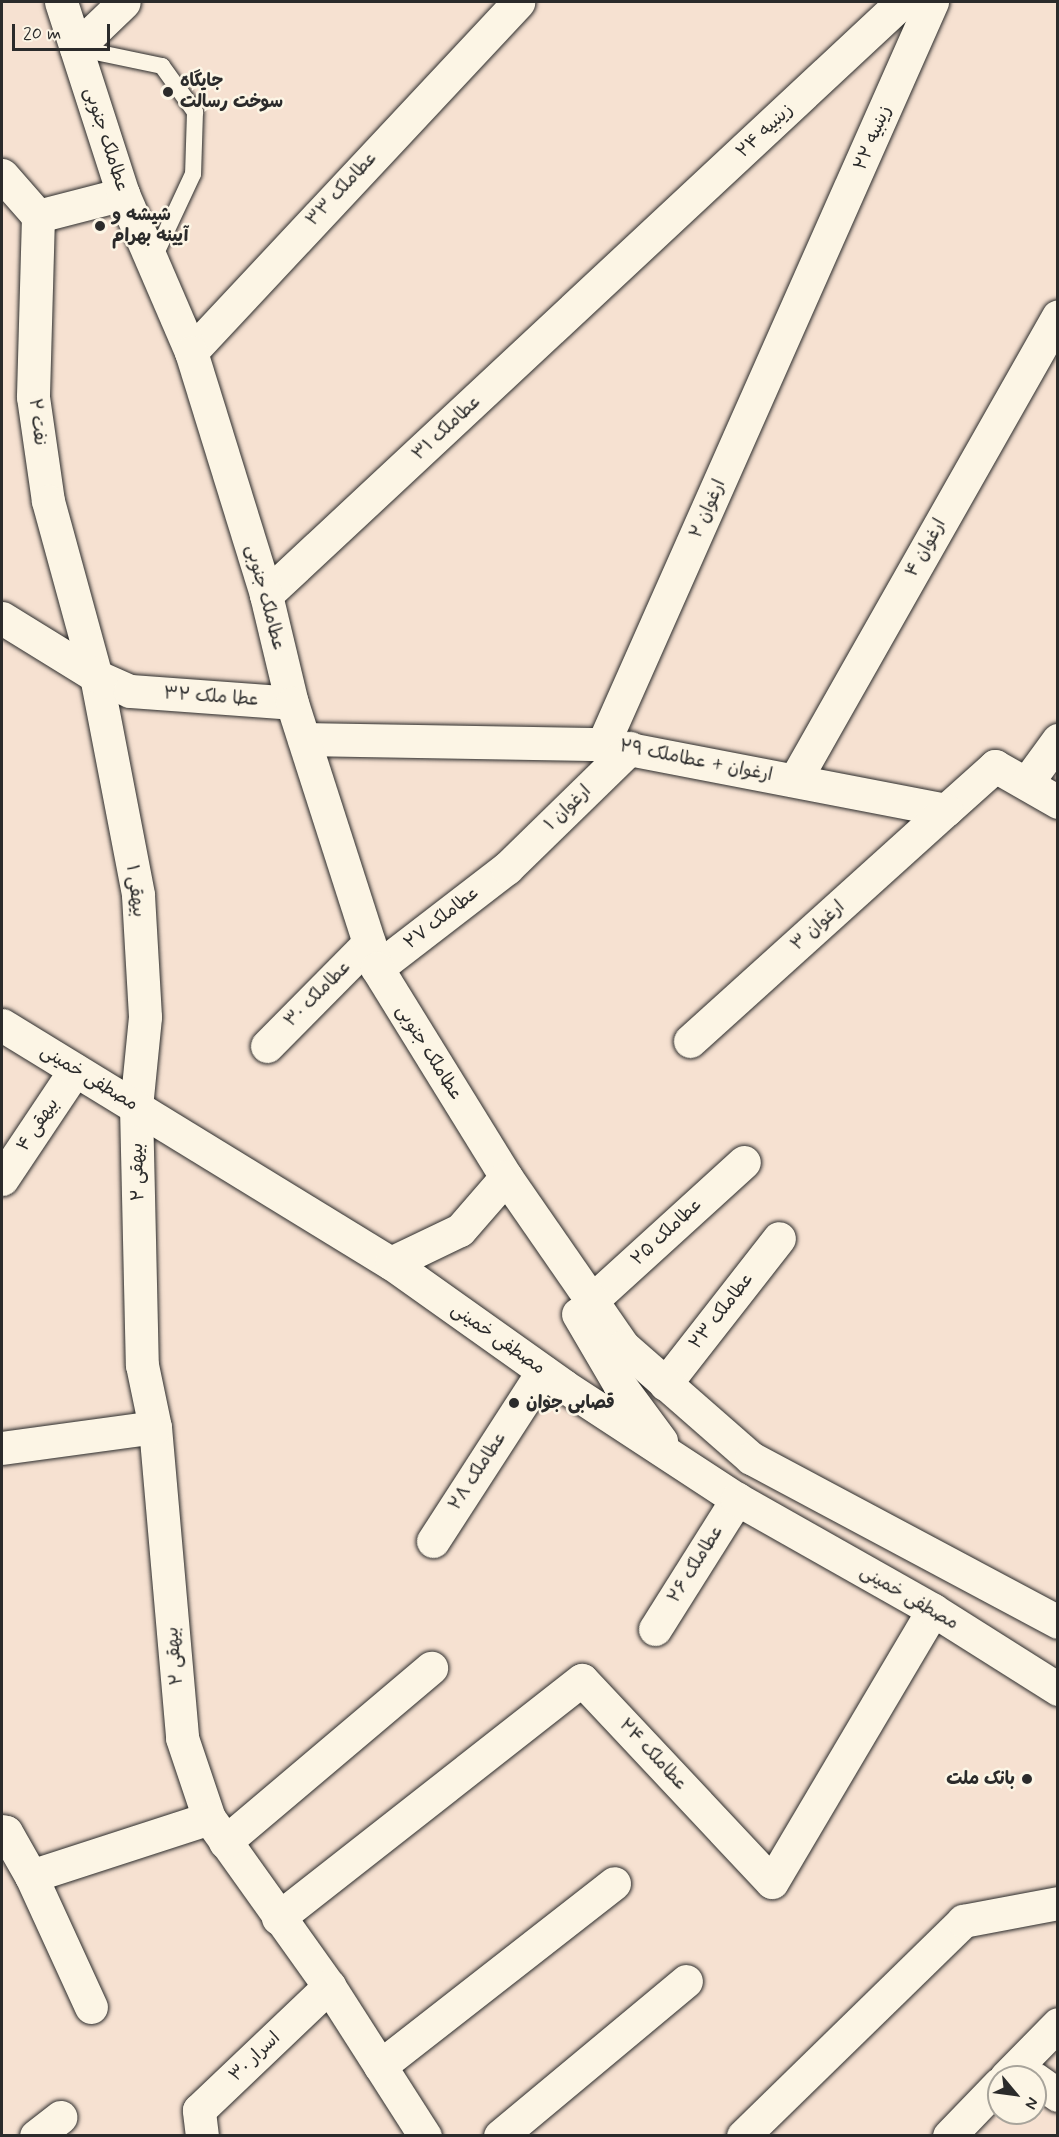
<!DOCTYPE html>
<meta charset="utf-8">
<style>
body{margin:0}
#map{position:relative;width:1059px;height:2137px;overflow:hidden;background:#f6e1d1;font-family:Mynerve,"Playpen Sans Arabic",sans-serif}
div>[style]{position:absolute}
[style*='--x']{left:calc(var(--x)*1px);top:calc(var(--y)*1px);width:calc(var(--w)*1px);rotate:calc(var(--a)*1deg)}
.roads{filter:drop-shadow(0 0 2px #2b2b2b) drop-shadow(0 0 2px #2b2b2b)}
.lane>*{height:16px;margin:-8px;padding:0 8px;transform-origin:8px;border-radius:8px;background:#fcf5e5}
.street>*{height:33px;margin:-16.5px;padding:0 16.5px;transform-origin:16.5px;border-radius:16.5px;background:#fcf5e5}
.secondary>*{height:33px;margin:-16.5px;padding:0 16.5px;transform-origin:16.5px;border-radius:16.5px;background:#fcf5e5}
.dots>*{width:16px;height:16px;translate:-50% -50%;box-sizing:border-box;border:3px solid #fcf5e5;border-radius:50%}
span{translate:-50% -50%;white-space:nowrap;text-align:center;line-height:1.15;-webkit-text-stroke:5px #fcf5e5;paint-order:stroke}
.poi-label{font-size:18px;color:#2b2b2b;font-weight:700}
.left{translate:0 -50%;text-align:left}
.right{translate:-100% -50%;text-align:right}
.street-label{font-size:18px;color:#2b2b2b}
.frame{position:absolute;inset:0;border:3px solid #2b2b2b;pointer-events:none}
.north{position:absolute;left:987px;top:2065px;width:60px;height:60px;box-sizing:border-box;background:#fcf5e5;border:2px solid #a8a49b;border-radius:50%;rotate:119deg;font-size:16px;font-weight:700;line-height:24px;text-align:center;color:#2b2b2b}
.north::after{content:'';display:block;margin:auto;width:21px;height:27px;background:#2b2b2b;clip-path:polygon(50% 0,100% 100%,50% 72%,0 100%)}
.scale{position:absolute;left:12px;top:24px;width:98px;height:27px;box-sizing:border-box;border:3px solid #2b2b2b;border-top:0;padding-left:8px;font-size:18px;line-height:21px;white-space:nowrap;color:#2b2b2b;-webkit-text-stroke:4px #fcf5e5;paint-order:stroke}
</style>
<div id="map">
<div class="roads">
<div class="lane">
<i style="--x:76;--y:48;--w:88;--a:11.8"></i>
<i style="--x:162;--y:66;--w:57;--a:54.3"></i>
<i style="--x:195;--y:112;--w:62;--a:91.8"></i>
<i style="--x:193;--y:174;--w:97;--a:115"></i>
</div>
<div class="street">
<i style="--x:76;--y:48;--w:66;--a:-43.8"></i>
<i style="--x:2;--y:175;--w:55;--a:48.7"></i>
<i style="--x:38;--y:216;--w:181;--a:91.6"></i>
<i style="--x:33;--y:397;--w:105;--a:81.8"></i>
<i style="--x:48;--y:501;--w:181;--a:74.7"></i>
<i style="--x:96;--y:676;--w:223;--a:79.1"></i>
<i style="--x:138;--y:895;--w:122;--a:86.7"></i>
<i style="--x:145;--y:1017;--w:90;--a:95.7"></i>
<i style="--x:136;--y:1107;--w:258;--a:88.7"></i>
<i style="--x:142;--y:1365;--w:63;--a:78.2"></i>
<i style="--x:155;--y:1427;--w:312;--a:85"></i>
<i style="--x:182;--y:1738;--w:84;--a:71.4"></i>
<i style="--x:209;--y:1818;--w:206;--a:54.5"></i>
<i style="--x:329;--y:1986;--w:178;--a:57.4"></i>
<i style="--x:38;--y:216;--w:88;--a:-14.5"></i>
<i style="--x:191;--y:352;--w:479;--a:-46.9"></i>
<i style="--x:266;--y:595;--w:870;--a:-43"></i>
<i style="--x:2;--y:618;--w:110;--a:31.7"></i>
<i style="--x:96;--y:676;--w:37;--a:24"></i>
<i style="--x:130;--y:691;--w:162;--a:4.2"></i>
<i style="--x:304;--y:739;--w:299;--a:1"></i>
<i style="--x:603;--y:744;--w:349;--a:10.9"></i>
<i style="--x:946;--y:810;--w:66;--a:-41.9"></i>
<i style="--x:995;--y:766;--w:73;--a:29.7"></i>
<i style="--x:603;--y:744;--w:812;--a:-66.09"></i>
<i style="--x:795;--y:780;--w:533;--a:-60.45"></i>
<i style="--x:1028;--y:781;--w:51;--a:-53.8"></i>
<i style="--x:377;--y:968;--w:164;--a:-37.6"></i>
<i style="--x:507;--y:868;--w:172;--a:-44.3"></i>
<i style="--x:690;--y:1041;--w:345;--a:-42.1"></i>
<i style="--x:267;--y:1046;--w:145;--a:-45.3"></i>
<i style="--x:2;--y:1179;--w:131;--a:-56.2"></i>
<i style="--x:590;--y:1302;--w:208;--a:-42.3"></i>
<i style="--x:665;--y:1384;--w:185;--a:-52"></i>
<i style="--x:2;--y:1448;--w:154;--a:-7.8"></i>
<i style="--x:433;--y:1541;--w:202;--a:-57.1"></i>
<i style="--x:655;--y:1629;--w:154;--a:-57.8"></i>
<i style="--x:2;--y:1831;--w:4;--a:14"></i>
<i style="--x:6;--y:1832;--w:51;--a:60.4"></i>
<i style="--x:31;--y:1876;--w:187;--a:-18"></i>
<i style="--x:225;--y:1842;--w:270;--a:-40.2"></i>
<i style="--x:31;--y:1876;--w:144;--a:65.4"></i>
<i style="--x:278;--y:1918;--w:386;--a:-38.1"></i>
<i style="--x:582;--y:1680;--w:277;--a:46.8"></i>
<i style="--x:772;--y:1882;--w:316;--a:-59.4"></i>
<i style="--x:380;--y:2066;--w:297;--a:-38"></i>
<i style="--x:1035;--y:2079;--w:28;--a:35"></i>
<i style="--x:36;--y:2136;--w:31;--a:-38"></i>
<i style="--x:202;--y:2136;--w:26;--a:-97"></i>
<i style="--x:199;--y:2110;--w:180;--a:-43.6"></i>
<i style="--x:500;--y:2136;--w:242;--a:-39.8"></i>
<i style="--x:743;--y:2136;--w:308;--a:-44.3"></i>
<i style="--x:963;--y:1921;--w:97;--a:-10.7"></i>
</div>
<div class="secondary">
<i style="--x:61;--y:2;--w:202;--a:72.1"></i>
<i style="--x:123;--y:194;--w:172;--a:66.7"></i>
<i style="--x:191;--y:352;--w:254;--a:72.8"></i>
<i style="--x:266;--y:595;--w:111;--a:76.5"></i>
<i style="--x:292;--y:703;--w:278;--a:72.2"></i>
<i style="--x:377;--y:968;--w:246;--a:58.3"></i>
<i style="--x:506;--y:1177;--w:206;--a:55.3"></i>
<i style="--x:623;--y:1346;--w:170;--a:41.2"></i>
<i style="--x:751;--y:1458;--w:348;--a:28.1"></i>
<i style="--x:2;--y:1025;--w:456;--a:31.5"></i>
<i style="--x:391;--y:1263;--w:212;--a:35.4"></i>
<i style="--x:564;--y:1386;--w:207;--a:33.2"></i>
<i style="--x:737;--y:1499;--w:225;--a:29.5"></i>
<i style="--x:933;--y:1610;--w:148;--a:32.3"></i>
<i style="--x:391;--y:1263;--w:76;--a:-25.6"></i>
<i style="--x:460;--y:1230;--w:70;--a:-49"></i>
<i style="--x:578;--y:1314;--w:81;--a:59.6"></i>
<i style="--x:619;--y:1384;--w:71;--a:53.6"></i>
<i style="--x:1006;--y:2077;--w:74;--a:-45.5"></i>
<i style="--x:949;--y:2136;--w:72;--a:-46.1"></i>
</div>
</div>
<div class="dots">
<i style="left:168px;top:92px;background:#2b2b2b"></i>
<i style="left:100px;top:226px;background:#2b2b2b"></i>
<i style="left:514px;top:1403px;background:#2b2b2b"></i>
<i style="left:1027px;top:1779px;background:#2b2b2b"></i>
</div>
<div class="poi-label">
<span class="left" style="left:180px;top:92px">جایگاه<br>سوخت رسالت</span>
<span class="left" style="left:112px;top:226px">شیشه و<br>آیینه بهرام</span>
<span class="left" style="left:526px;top:1403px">قصابی جوان</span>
<span class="right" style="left:1015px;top:1779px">بانک ملت</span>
</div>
<div class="street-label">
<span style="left:765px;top:131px;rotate:-43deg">زینبیه ۲۴</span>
<span style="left:873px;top:138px;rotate:-67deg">زینبیه ۲۲</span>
<span style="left:106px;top:140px;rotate:72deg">عطاملک جنوبی</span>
<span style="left:342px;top:189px;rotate:-47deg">عطاملک ۳۳</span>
<span style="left:37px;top:422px;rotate:83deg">نفت ۲</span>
<span style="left:447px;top:428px;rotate:-43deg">عطاملک ۳۱</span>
<span style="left:708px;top:509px;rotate:-66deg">ارغوان ۲</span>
<span style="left:926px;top:548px;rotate:-61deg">ارغوان ۴</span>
<span style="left:265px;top:598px;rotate:75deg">عطاملک جنوبی</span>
<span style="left:211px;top:697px;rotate:4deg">عطا ملک ۳۲</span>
<span style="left:696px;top:761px;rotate:11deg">ارغوان + عطاملک ۲۹</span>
<span style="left:568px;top:808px;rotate:-44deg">ارغوان ۱</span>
<span style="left:135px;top:891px;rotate:82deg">بیهقی ۱</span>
<span style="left:442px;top:918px;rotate:-38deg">عطاملک ۲۷</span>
<span style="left:818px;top:926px;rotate:-42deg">ارغوان ۳</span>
<span style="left:318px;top:994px;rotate:-45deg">عطاملک ۳۰</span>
<span style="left:429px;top:1053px;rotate:58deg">عطاملک جنوبی</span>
<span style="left:89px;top:1078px;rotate:31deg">مصطفی خمینی</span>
<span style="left:38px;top:1125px;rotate:-56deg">بیهقی ۴</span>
<span style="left:138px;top:1172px;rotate:-91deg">بیهقی ۲</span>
<span style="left:667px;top:1232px;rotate:-43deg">عطاملک ۲۵</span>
<span style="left:722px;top:1311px;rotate:-52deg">عطاملک ۲۳</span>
<span style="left:498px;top:1339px;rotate:35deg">مصطفی خمینی</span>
<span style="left:478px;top:1471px;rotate:-57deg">عطاملک ۲۸</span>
<span style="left:696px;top:1564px;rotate:-58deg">عطاملک ۲۶</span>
<span style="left:909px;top:1598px;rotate:30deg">مصطفی خمینی</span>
<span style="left:175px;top:1656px;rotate:-95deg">بیهقی ۲</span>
<span style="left:653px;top:1755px;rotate:47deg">عطاملک ۲۴</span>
<span style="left:255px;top:2057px;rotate:-44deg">اسرار ۳۰</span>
</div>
<div class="frame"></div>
<div class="north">N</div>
<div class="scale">20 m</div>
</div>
